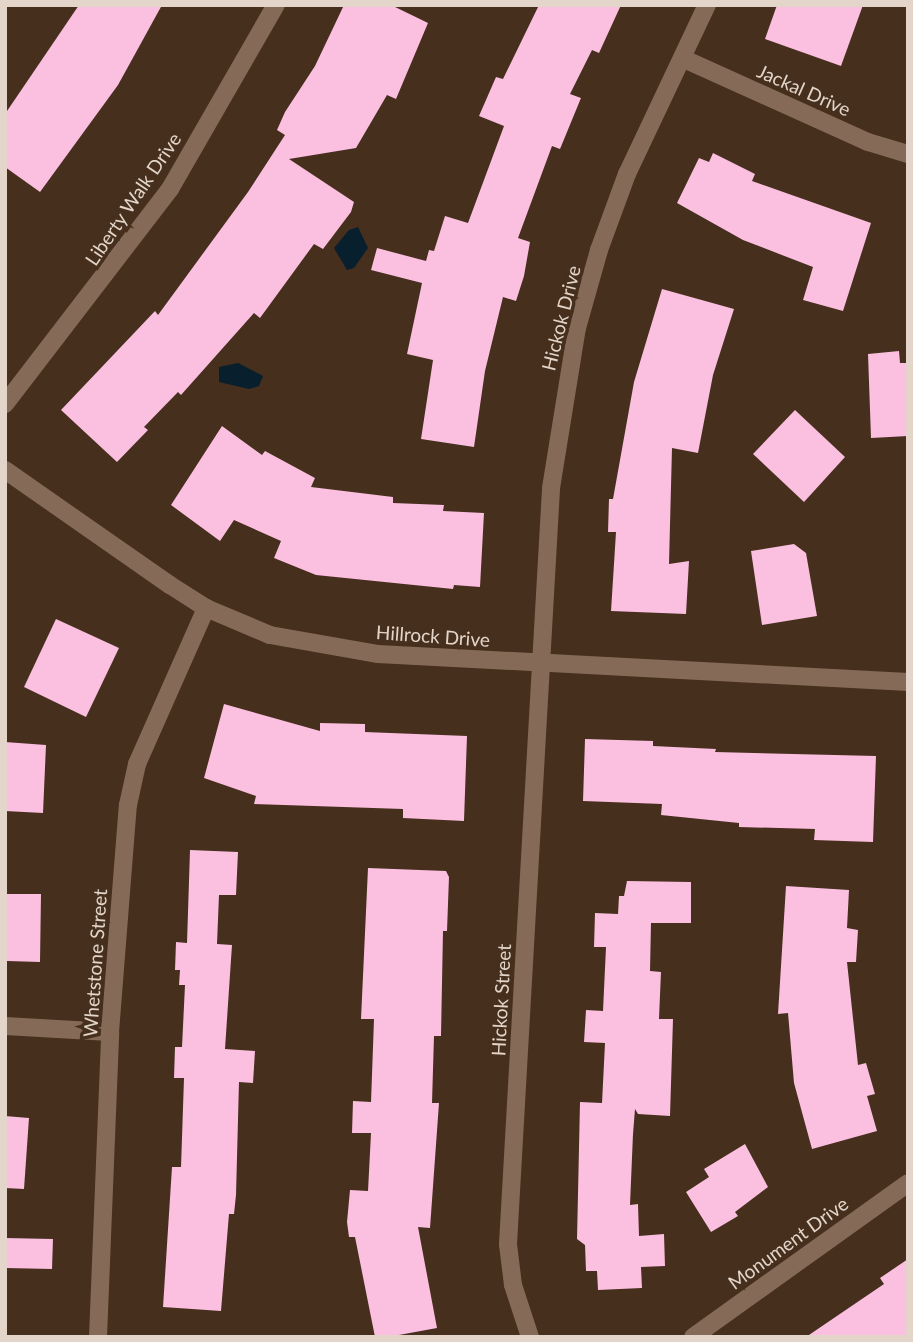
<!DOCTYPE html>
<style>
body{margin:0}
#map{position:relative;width:913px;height:1342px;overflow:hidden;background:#462f1d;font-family:Lato,sans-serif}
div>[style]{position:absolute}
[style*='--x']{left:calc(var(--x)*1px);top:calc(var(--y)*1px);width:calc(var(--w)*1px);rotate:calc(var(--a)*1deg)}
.water>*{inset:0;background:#081f2e}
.building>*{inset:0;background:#fbbfe0}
.minor>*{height:18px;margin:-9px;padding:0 9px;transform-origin:9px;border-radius:9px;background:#856b57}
.tertiary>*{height:18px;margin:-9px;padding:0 9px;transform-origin:9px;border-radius:9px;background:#856b57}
span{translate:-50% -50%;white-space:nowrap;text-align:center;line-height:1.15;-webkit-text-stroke:7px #462f1d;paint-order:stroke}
.street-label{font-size:19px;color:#e3d5c9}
.frame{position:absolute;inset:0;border:7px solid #e3d5c9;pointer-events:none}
</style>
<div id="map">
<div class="water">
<i style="clip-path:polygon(358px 227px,368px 248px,354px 268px,347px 270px,334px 248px,349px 230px)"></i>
<i style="clip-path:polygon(238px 363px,263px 376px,259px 386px,249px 389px,219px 382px,219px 367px)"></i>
</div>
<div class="building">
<i style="clip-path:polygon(79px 5px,162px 5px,118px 85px,40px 192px,5px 167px,5px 114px)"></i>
<i style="clip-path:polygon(344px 5px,391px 5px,428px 23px,396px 99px,387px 95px,356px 148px,289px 159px,354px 202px,351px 212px,323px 249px,314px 244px,260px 318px,254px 313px,181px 395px,178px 392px,144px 427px,148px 430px,117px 462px,61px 410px,155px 311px,158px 315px,248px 192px,285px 135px,277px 130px,285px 112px,315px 66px)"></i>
<i style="clip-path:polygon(539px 5px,621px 5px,599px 53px,592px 50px,570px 94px,581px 98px,560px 149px,552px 146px,518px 238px,530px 242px,524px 276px,516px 301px,503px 297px,485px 371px,474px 447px,421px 439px,433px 360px,407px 354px,422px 283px,371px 270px,377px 248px,426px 261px,429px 250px,434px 251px,445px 216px,468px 223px,504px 126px,479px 116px,496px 77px,503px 79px)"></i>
<i style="clip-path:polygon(777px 5px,863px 5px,841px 66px,765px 39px)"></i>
<i style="clip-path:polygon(713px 153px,755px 174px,752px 181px,871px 223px,843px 311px,803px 300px,813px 267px,743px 240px,677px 203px,699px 158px,709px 162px)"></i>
<i style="clip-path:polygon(662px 289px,734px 309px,713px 375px,698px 453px,672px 448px,669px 564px,689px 561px,686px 614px,611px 611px,616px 532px,608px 532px,609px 499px,613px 499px,634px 382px)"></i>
<i style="clip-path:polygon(899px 351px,900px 363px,908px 363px,908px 436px,871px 438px,868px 354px)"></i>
<i style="clip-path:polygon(795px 410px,845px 457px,804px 502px,753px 454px)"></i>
<i style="clip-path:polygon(222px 426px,262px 455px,265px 451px,315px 478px,311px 487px,393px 497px,393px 503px,444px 505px,443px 511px,484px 513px,480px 587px,454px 585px,453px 589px,316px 575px,274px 558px,281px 541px,234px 520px,220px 541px,171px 505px)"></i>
<i style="clip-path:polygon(794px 544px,806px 553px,817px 616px,762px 625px,751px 551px)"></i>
<i style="clip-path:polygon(56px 619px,119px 648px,86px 717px,24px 687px)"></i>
<i style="clip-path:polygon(224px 704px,320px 731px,320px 723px,365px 724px,365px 732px,467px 736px,464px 821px,403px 818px,403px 809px,254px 804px,256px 796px,204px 778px)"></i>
<i style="clip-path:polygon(585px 739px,653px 741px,653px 746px,716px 749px,715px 752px,876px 756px,873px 842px,814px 840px,815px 829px,739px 827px,739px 823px,661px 815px,662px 804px,583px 801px)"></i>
<i style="clip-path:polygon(5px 742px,46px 745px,43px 813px,5px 811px)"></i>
<i style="clip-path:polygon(190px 850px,238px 852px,236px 895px,219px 895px,217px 944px,232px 945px,225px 1049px,255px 1051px,253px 1083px,239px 1082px,236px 1195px,234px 1214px,229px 1214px,221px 1311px,163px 1307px,172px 1167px,181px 1167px,184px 1078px,174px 1078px,175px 1047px,182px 1047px,185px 985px,179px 985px,180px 970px,175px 970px,176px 942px,187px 943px)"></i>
<i style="clip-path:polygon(368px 868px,446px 871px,449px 877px,447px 931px,443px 931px,441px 1036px,434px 1036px,432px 1103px,439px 1103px,430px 1228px,418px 1227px,437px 1328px,388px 1337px,375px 1337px,355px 1237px,349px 1237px,347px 1222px,350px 1190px,368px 1191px,371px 1133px,352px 1133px,353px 1101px,371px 1102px,374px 1019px,361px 1019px)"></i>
<i style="clip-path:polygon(627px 881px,691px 882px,691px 923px,651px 923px,650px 971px,661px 972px,659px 1019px,673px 1019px,670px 1116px,638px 1114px,635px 1109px,633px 1134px,630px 1205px,638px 1204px,639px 1236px,664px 1234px,665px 1266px,641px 1267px,642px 1288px,598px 1290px,597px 1271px,586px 1271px,585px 1245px,577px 1239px,580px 1102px,602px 1103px,605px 1043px,584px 1042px,586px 1010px,603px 1011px,606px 947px,594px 947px,595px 913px,618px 914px,619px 896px,624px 896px)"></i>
<i style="clip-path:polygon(786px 886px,849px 890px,847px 928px,858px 930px,856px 962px,847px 962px,858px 1065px,866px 1063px,875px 1094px,867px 1096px,877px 1131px,812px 1149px,794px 1083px,788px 1013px,778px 1014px)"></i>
<i style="clip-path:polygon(5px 894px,41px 894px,40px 962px,7px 961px)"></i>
<i style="clip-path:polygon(5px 1116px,29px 1118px,24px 1189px,5px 1188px)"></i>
<i style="clip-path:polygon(745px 1144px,768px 1187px,735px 1212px,738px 1216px,711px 1232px,686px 1192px,709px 1177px,704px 1169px)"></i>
<i style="clip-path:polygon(5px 1238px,53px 1239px,52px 1269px,5px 1268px)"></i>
<i style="clip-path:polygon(908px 1259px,908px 1337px,806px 1337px,884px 1284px,880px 1278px)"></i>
</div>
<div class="minor">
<i style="--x:684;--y:59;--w:202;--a:24.3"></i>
<i style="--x:868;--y:142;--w:42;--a:16.7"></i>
<i style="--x:5;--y:470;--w:201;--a:34.9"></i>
<i style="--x:170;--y:585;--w:43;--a:32.6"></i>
<i style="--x:206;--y:608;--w:69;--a:22.9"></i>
<i style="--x:270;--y:635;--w:110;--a:10"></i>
<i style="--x:378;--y:654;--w:531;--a:3.02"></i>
<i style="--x:5;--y:1026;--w:105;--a:3.3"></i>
<i style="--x:98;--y:1337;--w:305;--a:-87.7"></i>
<i style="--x:110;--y:1032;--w:228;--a:-85.5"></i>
<i style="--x:128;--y:805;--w:42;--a:-77.6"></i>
<i style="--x:137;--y:764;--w:171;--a:-66.1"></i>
<i style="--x:530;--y:1337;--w:55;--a:-108.1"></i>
<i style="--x:513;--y:1285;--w:41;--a:-97"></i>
<i style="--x:508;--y:1244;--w:757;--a:-86.74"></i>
<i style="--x:551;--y:488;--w:162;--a:-80.8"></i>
<i style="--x:577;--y:328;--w:81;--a:-74.2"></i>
<i style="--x:599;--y:250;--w:81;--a:-69.8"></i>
<i style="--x:627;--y:174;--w:187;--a:-64.7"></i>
<i style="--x:693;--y:1337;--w:264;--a:-35.6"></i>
</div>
<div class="tertiary">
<i style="--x:5;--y:404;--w:271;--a:-52.5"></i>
<i style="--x:170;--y:189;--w:212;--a:-60.1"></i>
</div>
<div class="street-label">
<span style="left:804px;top:90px;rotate:24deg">Jackal Drive</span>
<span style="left:133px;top:199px;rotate:-56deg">Liberty Walk Drive</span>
<span style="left:561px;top:318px;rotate:-76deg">Hickok Drive</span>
<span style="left:433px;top:636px;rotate:4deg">Hillrock Drive</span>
<span style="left:95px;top:963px;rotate:-86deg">Whetstone Street</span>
<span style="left:501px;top:1000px;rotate:-87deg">Hickok Street</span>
<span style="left:788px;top:1243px;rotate:-36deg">Monument Drive</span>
</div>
<div class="frame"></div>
</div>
